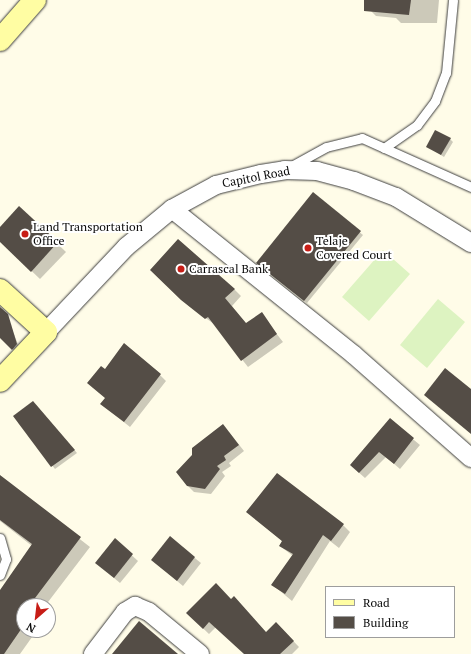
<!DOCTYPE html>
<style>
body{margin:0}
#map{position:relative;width:471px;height:654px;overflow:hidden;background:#fffce8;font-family:"PT Serif",serif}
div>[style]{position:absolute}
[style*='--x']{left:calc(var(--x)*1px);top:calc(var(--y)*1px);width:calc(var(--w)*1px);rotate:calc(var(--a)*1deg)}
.pitch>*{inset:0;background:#ddf3c1}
.shadow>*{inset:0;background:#0003}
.building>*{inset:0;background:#544d46}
.roads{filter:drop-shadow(0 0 1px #3d3d3d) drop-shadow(0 0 1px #3d3d3d)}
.lane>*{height:9px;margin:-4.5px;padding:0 4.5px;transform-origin:4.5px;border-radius:4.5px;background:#fff}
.street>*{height:18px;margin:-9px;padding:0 9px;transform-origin:9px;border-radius:9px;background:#fff}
.secondary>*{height:22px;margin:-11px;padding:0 11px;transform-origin:11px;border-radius:11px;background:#fffda3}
.dots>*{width:11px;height:11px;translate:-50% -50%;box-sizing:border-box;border:2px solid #fff;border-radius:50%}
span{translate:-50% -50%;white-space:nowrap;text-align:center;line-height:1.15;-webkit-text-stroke:4px #fff;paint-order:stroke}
.street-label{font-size:12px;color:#0a0a0a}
.poi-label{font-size:12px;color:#0a0a0a}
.left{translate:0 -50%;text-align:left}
.legend{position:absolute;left:325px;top:586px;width:130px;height:52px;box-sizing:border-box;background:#fff;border:1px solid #9d9d9d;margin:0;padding:5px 7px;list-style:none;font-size:12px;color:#0a0a0a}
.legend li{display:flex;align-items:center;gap:8px;height:20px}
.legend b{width:20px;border:1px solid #9d9d9d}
.north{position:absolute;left:16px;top:598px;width:40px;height:40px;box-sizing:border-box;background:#fff;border:1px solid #9d9d9d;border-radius:50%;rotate:208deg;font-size:11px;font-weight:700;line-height:16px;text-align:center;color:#0a0a0a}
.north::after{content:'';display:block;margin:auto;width:14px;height:18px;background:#c71d16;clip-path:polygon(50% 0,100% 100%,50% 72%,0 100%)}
</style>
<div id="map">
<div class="pitch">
<i style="clip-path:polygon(383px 250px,410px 274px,369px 321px,342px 297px)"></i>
<i style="clip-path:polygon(438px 299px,465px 322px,427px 368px,400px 345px)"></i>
</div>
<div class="shadow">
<i style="clip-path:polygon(365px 0,439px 0,437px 23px,401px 23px,396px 18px,376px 16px,365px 5px)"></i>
<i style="clip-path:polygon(450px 139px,453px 142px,444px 157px,427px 146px)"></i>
<i style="clip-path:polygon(313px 194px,363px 235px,307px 303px,260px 265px)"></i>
<i style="clip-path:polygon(19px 207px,66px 252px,40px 279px,0 241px,0 228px)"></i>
<i style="clip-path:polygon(151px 270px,234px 289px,241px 296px,232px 306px,246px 324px,261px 314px,283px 342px,248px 367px,214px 324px,189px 306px)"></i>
<i style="clip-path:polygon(10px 324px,19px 347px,16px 352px,0 337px,0 328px)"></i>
<i style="clip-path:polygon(105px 370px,160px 375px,166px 381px,130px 427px,101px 404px,106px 398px)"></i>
<i style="clip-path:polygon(36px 405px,77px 453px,55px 469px,14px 417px)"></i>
<i style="clip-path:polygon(390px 420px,420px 445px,400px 469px,386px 457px,365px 478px,357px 471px)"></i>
<i style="clip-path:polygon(229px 432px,244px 451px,229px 463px,231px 466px,222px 472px,225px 476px,211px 494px,194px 492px,188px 486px)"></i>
<i style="clip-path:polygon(0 477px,90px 547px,45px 606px,24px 606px,24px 630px,37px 630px,20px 654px,0 654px,0 592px,32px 546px,0 521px)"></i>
<i style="clip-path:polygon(247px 512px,343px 525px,350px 532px,339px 548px,330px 541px,292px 601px,273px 585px,293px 556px,280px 546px,283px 542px)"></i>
<i style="clip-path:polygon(170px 538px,201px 563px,183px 586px,158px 565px)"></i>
<i style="clip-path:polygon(115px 540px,138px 561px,120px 583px,96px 563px)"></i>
<i style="clip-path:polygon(187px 613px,267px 633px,276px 623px,299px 647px,292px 654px,245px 654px,216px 627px,209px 634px)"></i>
</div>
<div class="building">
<i style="clip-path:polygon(364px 0,411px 0,409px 15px,364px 11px)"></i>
<i style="clip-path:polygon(435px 130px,451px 138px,441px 155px,426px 147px)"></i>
<i style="clip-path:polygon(313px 192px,361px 231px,304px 301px,256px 263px)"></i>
<i style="clip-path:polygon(19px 206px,58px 242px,31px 272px,0 242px,0 227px)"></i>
<i style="clip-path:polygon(178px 239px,235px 289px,225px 298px,246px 323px,262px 312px,277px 334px,241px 361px,208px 317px,205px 319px,181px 300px,150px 270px)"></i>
<i style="clip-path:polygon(0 307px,8px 314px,17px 344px,12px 350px,0 338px)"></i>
<i style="clip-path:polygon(124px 343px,161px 374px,124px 422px,100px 404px,105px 398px,87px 383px,101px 366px,105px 369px)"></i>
<i style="clip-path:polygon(445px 368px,471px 389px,471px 434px,424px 395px)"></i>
<i style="clip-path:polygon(33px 401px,75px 450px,51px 467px,13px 416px)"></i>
<i style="clip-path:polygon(390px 418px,414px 438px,394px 464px,379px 452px,359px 473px,350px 465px)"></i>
<i style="clip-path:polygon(223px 424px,239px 445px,224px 456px,226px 460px,217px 466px,220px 469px,205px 489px,187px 486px,176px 472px,192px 455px,192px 448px)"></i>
<i style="clip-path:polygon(277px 473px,344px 524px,331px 541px,323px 535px,285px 594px,271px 585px,293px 554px,279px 546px,282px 541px,246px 512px)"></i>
<i style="clip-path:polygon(0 475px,81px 537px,29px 606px,24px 606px,24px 625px,4px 654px,0 654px,0 590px,32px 544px,0 520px)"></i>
<i style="clip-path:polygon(170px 536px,195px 557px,177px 581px,151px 560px)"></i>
<i style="clip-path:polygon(115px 538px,133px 554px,114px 578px,95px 563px)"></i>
<i style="clip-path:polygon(216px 583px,231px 599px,234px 596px,266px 632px,276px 622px,294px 641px,280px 654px,244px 654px,209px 622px,203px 629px,186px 613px)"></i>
<i style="clip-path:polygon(139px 621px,178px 654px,112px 654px)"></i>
</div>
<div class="roads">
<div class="lane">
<i style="--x:384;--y:148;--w:40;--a:-34.9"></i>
<i style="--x:417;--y:125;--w:30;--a:-53"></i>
<i style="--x:435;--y:101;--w:30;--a:-69"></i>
<i style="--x:446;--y:73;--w:73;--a:-84.5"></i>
<i style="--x:288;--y:168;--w:43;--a:-28.9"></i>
<i style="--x:326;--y:147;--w:37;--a:-14"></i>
<i style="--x:362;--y:138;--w:120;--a:24.2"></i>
<i style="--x:0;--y:538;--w:22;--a:74"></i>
<i style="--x:6;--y:559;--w:17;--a:111"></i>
</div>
<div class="street">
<i style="--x:172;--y:209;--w:233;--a:38.7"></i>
<i style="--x:354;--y:355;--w:156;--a:41.4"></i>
<i style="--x:46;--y:332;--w:117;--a:-46.7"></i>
<i style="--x:126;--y:247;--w:60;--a:-39.6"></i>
<i style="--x:172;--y:209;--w:50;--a:-28.6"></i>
<i style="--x:216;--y:185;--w:46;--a:-13.7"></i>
<i style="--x:261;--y:174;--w:24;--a:-9"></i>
<i style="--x:285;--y:170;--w:32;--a:2"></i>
<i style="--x:317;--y:171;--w:38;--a:15"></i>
<i style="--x:354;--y:181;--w:45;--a:20.9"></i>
<i style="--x:396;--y:197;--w:88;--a:31.5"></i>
<i style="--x:93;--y:654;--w:53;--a:-52.7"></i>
<i style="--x:125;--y:612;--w:12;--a:-31"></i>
<i style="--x:135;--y:606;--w:15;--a:23"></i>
<i style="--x:149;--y:612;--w:66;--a:39.5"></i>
</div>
<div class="secondary">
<i style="--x:0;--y:40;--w:53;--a:-48.8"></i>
<i style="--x:0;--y:290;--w:62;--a:42.4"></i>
<i style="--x:46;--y:332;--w:67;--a:133.2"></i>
</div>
</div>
<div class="dots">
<i style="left:25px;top:234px;background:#c71d16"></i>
<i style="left:308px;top:248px;background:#c71d16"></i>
<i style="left:181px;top:269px;background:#c71d16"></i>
</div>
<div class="street-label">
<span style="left:256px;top:177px;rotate:-11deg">Capitol Road</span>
</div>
<div class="poi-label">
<span class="left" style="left:33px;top:234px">Land Transportation<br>Office</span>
<span class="left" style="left:316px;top:248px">Telaje<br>Covered Court</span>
<span class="left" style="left:189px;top:269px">Carrascal Bank</span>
</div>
<ul class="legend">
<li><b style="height:5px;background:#fffda3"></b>Road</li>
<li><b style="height:11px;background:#544d46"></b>Building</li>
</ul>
<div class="north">N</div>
</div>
